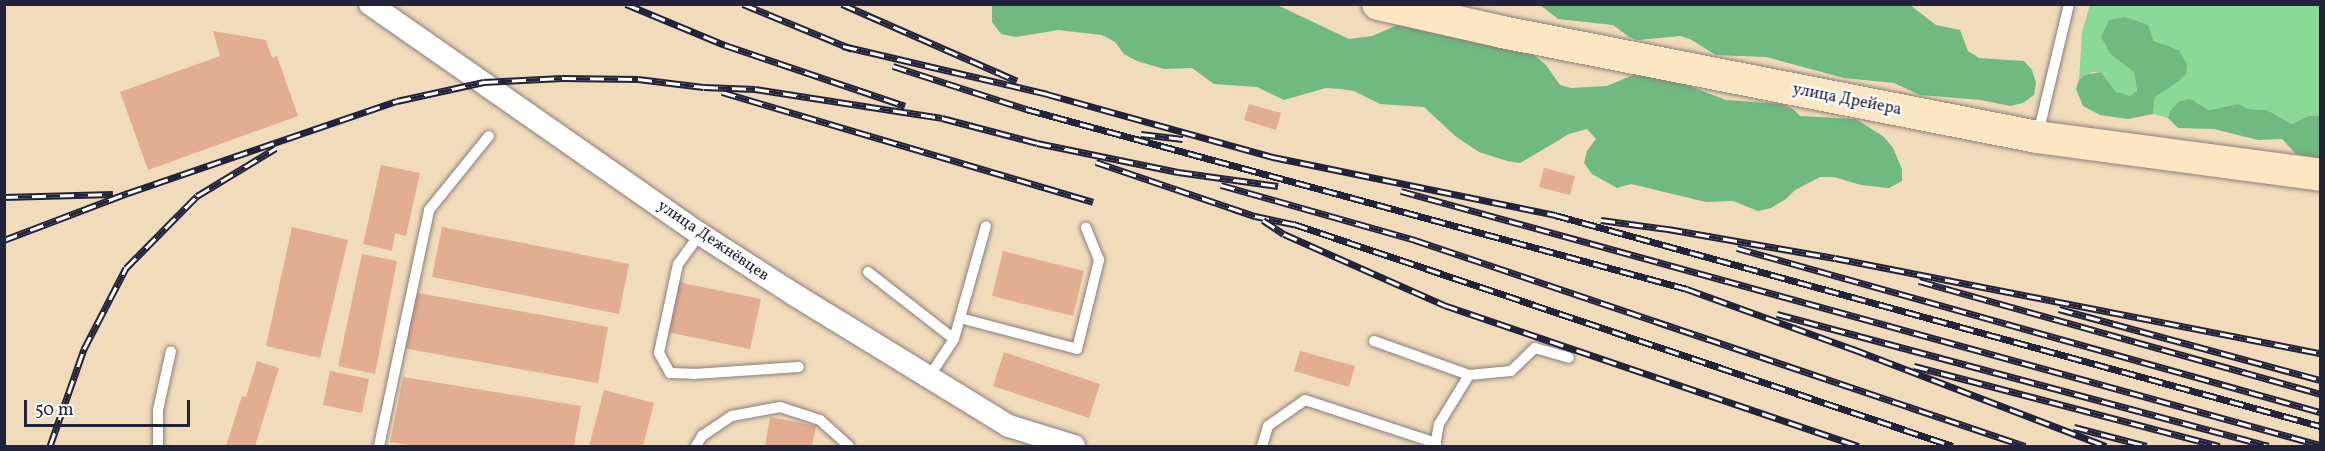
<!DOCTYPE html>
<meta charset="utf-8">
<style>
body{margin:0}
#map{position:relative;width:2325px;height:451px;overflow:hidden;background:#f0dbba;font-family:Vollkorn,serif}
div>[style]{position:absolute}
[style*='--x']{left:calc(var(--x)*1px);top:calc(var(--y)*1px);width:calc(var(--w)*1px);rotate:calc(var(--a)*1deg)}
.green>*{inset:0;background:#8bd997}
.forest>*{inset:0;background:#70b980}
.building>*{inset:0;background:#e3ad92}
.roads{filter:drop-shadow(0 0 2px #897e7a) drop-shadow(0 0 2px #897e7a)}
.service>*{height:10px;margin:-5px;padding:0 5px;transform-origin:5px;border-radius:5px;background:#fff}
.minor>*{height:22px;margin:-11px;padding:0 11px;transform-origin:11px;border-radius:11px;background:#fff}
.secondary>*{height:32px;margin:-16px;padding:0 16px;transform-origin:16px;border-radius:16px;background:#fce6c4}
.rail>*{height:7px;margin-top:-3.5px;transform-origin:0;background:repeating-linear-gradient(90deg,#fff 0 14px,#22223b 0 28px);box-sizing:border-box;border-block:2px solid #22223b}
span{translate:-50% -50%;white-space:nowrap;text-align:center;line-height:1.15;-webkit-text-stroke:4.5px #fff;paint-order:stroke}
.street-label{font-size:16px;color:#22223b}
.frame{position:absolute;inset:0;border:6px solid #22223b;pointer-events:none}
.scale{position:absolute;left:24px;top:400px;width:166px;height:27px;box-sizing:border-box;border:3px solid #22223b;border-top:0;padding-left:8px;font-size:18px;line-height:21px;white-space:nowrap;color:#22223b;-webkit-text-stroke:4px #fff;paint-order:stroke}
</style>
<div id="map">
<div class="green">
<i style="clip-path:polygon(2090px 5px,2320px 5px,2320px 116px,2308px 116px,2292px 124px,2267px 110px,2249px 109px,2238px 104px,2209px 110px,2195px 102px,2170px 111px,2168px 118px,2153px 114px,2155px 97px,2186px 74px,2179px 50px,2154px 41px,2148px 25px,2126px 17px,2101px 37px,2110px 54px,2134px 72px,2137px 91px,2130px 97px,2116px 92px,2101px 72px,2093px 72px,2079px 80px,2082px 32px)"></i>
</div>
<div class="forest">
<i style="clip-path:polygon(992px 4px,1275px 4px,1349px 39px,1372px 36px,1407px 21px,1529px 51px,1546px 65px,1560px 85px,1571px 88px,1607px 86px,1638px 73px,1684px 84px,1726px 100px,1782px 104px,1793px 109px,1800px 116px,1856px 119px,1884px 137px,1893px 148px,1902px 169px,1902px 181px,1889px 188px,1861px 185px,1834px 177px,1820px 177px,1795px 190px,1786px 199px,1771px 208px,1758px 211px,1733px 201px,1706px 202px,1631px 184px,1617px 188px,1592px 174px,1584px 163px,1587px 151px,1596px 139px,1587px 129px,1569px 134px,1520px 163px,1507px 161px,1479px 152px,1455px 136px,1424px 107px,1380px 104px,1354px 91px,1341px 89px,1326px 88px,1284px 100px,1257px 87px,1214px 84px,1192px 68px,1164px 69px,1137px 61px,1124px 54px,1115px 42px,1102px 35px,1058px 30px,1016px 37px,1001px 34px,992px 22px)"></i>
<i style="clip-path:polygon(1540px 5px,1910px 5px,1936px 25px,1960px 30px,1968px 51px,1979px 58px,2024px 61px,2032px 70px,2036px 83px,2034px 95px,2023px 103px,2010px 106px,1981px 100px,1920px 95px,1894px 83px,1844px 78px,1766px 57px,1716px 55px,1690px 39px,1680px 36px,1638px 40px,1629px 37px,1613px 25px,1558px 19px)"></i>
<i style="clip-path:polygon(2126px 17px,2148px 25px,2154px 41px,2179px 50px,2187px 65px,2186px 74px,2180px 80px,2155px 97px,2153px 114px,2128px 119px,2100px 115px,2083px 106px,2076px 89px,2079px 80px,2085px 75px,2101px 72px,2116px 92px,2130px 96px,2137px 91px,2134px 72px,2110px 54px,2101px 37px,2109px 20px)"></i>
<i style="clip-path:polygon(2190px 99px,2209px 110px,2238px 104px,2249px 109px,2267px 110px,2292px 124px,2308px 116px,2320px 116px,2320px 158px,2296px 154px,2282px 139px,2258px 140px,2214px 129px,2178px 128px,2168px 118px,2170px 111px,2178px 102px)"></i>
</div>
<div class="building">
<i style="clip-path:polygon(213px 31px,266px 40px,272px 58px,277px 56px,298px 116px,148px 170px,120px 92px,220px 56px)"></i>
<i style="clip-path:polygon(1249px 104px,1281px 113px,1276px 130px,1244px 120px)"></i>
<i style="clip-path:polygon(381px 165px,420px 173px,406px 236px,395px 233px,392px 251px,363px 244px)"></i>
<i style="clip-path:polygon(1544px 168px,1575px 176px,1570px 195px,1539px 187px)"></i>
<i style="clip-path:polygon(292px 227px,348px 240px,320px 358px,266px 346px)"></i>
<i style="clip-path:polygon(442px 227px,629px 264px,619px 314px,432px 277px)"></i>
<i style="clip-path:polygon(1003px 251px,1084px 271px,1073px 316px,992px 296px)"></i>
<i style="clip-path:polygon(362px 254px,397px 261px,375px 374px,338px 366px)"></i>
<i style="clip-path:polygon(678px 282px,761px 299px,750px 349px,667px 332px)"></i>
<i style="clip-path:polygon(407px 291px,608px 327px,598px 383px,397px 347px)"></i>
<i style="clip-path:polygon(1300px 351px,1355px 366px,1349px 387px,1294px 371px)"></i>
<i style="clip-path:polygon(1004px 352px,1100px 384px,1089px 418px,993px 386px)"></i>
<i style="clip-path:polygon(257px 361px,279px 368px,255px 446px,226px 446px,242px 396px,246px 397px)"></i>
<i style="clip-path:polygon(330px 371px,369px 379px,362px 413px,323px 405px)"></i>
<i style="clip-path:polygon(403px 377px,581px 406px,574px 446px,415px 446px,390px 442px)"></i>
<i style="clip-path:polygon(604px 390px,654px 403px,643px 446px,589px 446px)"></i>
<i style="clip-path:polygon(770px 417px,816px 426px,812px 446px,765px 446px)"></i>
</div>
<div class="roads">
<div class="service">
<i style="--x:2038;--y:134;--w:134;--a:-76.6"></i>
<i style="--x:700;--y:234;--w:37;--a:126"></i>
<i style="--x:678;--y:264;--w:91;--a:102.1"></i>
<i style="--x:659;--y:353;--w:23;--a:61"></i>
<i style="--x:670;--y:373;--w:24;--a:2"></i>
<i style="--x:694;--y:374;--w:105;--a:-3.8"></i>
<i style="--x:868;--y:272;--w:109;--a:37.9"></i>
<i style="--x:960;--y:318;--w:121;--a:14.8"></i>
<i style="--x:1077;--y:349;--w:92;--a:-76.1"></i>
<i style="--x:1099;--y:260;--w:35;--a:-112"></i>
<i style="--x:1374;--y:341;--w:101;--a:19.7"></i>
<i style="--x:1469;--y:375;--w:42;--a:-5.4"></i>
<i style="--x:1511;--y:371;--w:33;--a:-44"></i>
<i style="--x:1535;--y:348;--w:35;--a:16"></i>
<i style="--x:929;--y:377;--w:45;--a:-56.7"></i>
<i style="--x:954;--y:339;--w:117;--a:-74.2"></i>
<i style="--x:158;--y:446;--w:36;--a:-90"></i>
<i style="--x:158;--y:410;--w:60;--a:-77.6"></i>
<i style="--x:379;--y:446;--w:241;--a:-78"></i>
<i style="--x:429;--y:210;--w:95;--a:-51"></i>
<i style="--x:696;--y:446;--w:12;--a:-59"></i>
<i style="--x:702;--y:436;--w:36;--a:-34"></i>
<i style="--x:732;--y:416;--w:49;--a:-10.6"></i>
<i style="--x:780;--y:407;--w:42;--a:18"></i>
<i style="--x:820;--y:420;--w:39;--a:42"></i>
<i style="--x:1262;--y:446;--w:21;--a:-73"></i>
<i style="--x:1268;--y:426;--w:45;--a:-35.1"></i>
<i style="--x:1305;--y:400;--w:138;--a:18.2"></i>
<i style="--x:1435;--y:446;--w:22;--a:-80"></i>
<i style="--x:1439;--y:424;--w:57;--a:-58.5"></i>
</div>
<div class="minor">
<i style="--x:370;--y:4;--w:402;--a:34.9"></i>
<i style="--x:700;--y:234;--w:113;--a:32.7"></i>
<i style="--x:795;--y:295;--w:251;--a:31.5"></i>
<i style="--x:1009;--y:426;--w:68;--a:17.1"></i>
</div>
<div class="secondary">
<i style="--x:1378;--y:4;--w:127;--a:12.7"></i>
<i style="--x:1502;--y:32;--w:545;--a:11.1"></i>
<i style="--x:2037;--y:137;--w:286;--a:7.6"></i>
</div>
</div>
<div class="rail">
<i style="--x:626;--y:4;--w:107;--a:22.5"></i>
<i style="--x:725;--y:45;--w:190;--a:18.7"></i>
<i style="--x:743;--y:4;--w:118;--a:22.4"></i>
<i style="--x:842;--y:4;--w:191;--a:23.7"></i>
<i style="--x:843;--y:46;--w:210;--a:13.2"></i>
<i style="--x:1047;--y:94;--w:235;--a:15.6"></i>
<i style="--x:1273;--y:157;--w:288;--a:11.6"></i>
<i style="--x:1555;--y:215;--w:794;--a:15.42"></i>
<i style="--x:893;--y:66;--w:140;--a:17.9"></i>
<i style="--x:1026;--y:109;--w:685;--a:15.23"></i>
<i style="--x:1687;--y:289;--w:177;--a:19.9"></i>
<i style="--x:1853;--y:349;--w:271;--a:21"></i>
<i style="--x:722;--y:92;--w:387;--a:16.5"></i>
<i style="--x:1141;--y:134;--w:42;--a:6.8"></i>
<i style="--x:1096;--y:162;--w:168;--a:18.8"></i>
<i style="--x:1255;--y:216;--w:40;--a:12"></i>
<i style="--x:1294;--y:224;--w:695;--a:18.62"></i>
<i style="--x:1221;--y:185;--w:202;--a:15.8"></i>
<i style="--x:1415;--y:240;--w:644;--a:18.66"></i>
<i style="--x:1401;--y:191;--w:953;--a:15.45"></i>
<i style="--x:4;--y:197;--w:109;--a:-1.6"></i>
<i style="--x:1263;--y:220;--w:25;--a:34"></i>
<i style="--x:1284;--y:234;--w:175;--a:23.9"></i>
<i style="--x:1444;--y:305;--w:438;--a:18.8"></i>
<i style="--x:1601;--y:220;--w:68;--a:7.7"></i>
<i style="--x:1668;--y:229;--w:169;--a:9.9"></i>
<i style="--x:1835;--y:258;--w:494;--a:11.1"></i>
<i style="--x:4;--y:240;--w:133;--a:-20.8"></i>
<i style="--x:128;--y:193;--w:284;--a:-18.9"></i>
<i style="--x:397;--y:101;--w:89;--a:-12.3"></i>
<i style="--x:484;--y:82;--w:78;--a:-2.9"></i>
<i style="--x:562;--y:78;--w:76;--a:0.8"></i>
<i style="--x:638;--y:79;--w:66;--a:6.9"></i>
<i style="--x:704;--y:87;--w:51;--a:2.2"></i>
<i style="--x:755;--y:89;--w:189;--a:8.8"></i>
<i style="--x:942;--y:118;--w:98;--a:14.7"></i>
<i style="--x:1037;--y:143;--w:144;--a:11.6"></i>
<i style="--x:1178;--y:172;--w:101;--a:8"></i>
<i style="--x:1737;--y:248;--w:606;--a:15.71"></i>
<i style="--x:1919;--y:281;--w:417;--a:15.7"></i>
<i style="--x:2059;--y:309;--w:270;--a:15.2"></i>
<i style="--x:1777;--y:314;--w:509;--a:15.02"></i>
<i style="--x:1914;--y:366;--w:316;--a:14.7"></i>
<i style="--x:2074;--y:427;--w:75;--a:14.6"></i>
<i style="--x:50;--y:446;--w:103;--a:-70.7"></i>
<i style="--x:84;--y:349;--w:91;--a:-62.6"></i>
<i style="--x:126;--y:268;--w:101;--a:-45.4"></i>
<i style="--x:197;--y:196;--w:92;--a:-31.3"></i>
</div>
<div class="street-label">
<span style="left:1847px;top:100px;rotate:11deg">улица Дрейера</span>
<span style="left:713px;top:241px;rotate:34deg">улица Дежнёвцев</span>
</div>
<div class="frame"></div>
<div class="scale">50 m</div>
</div>
